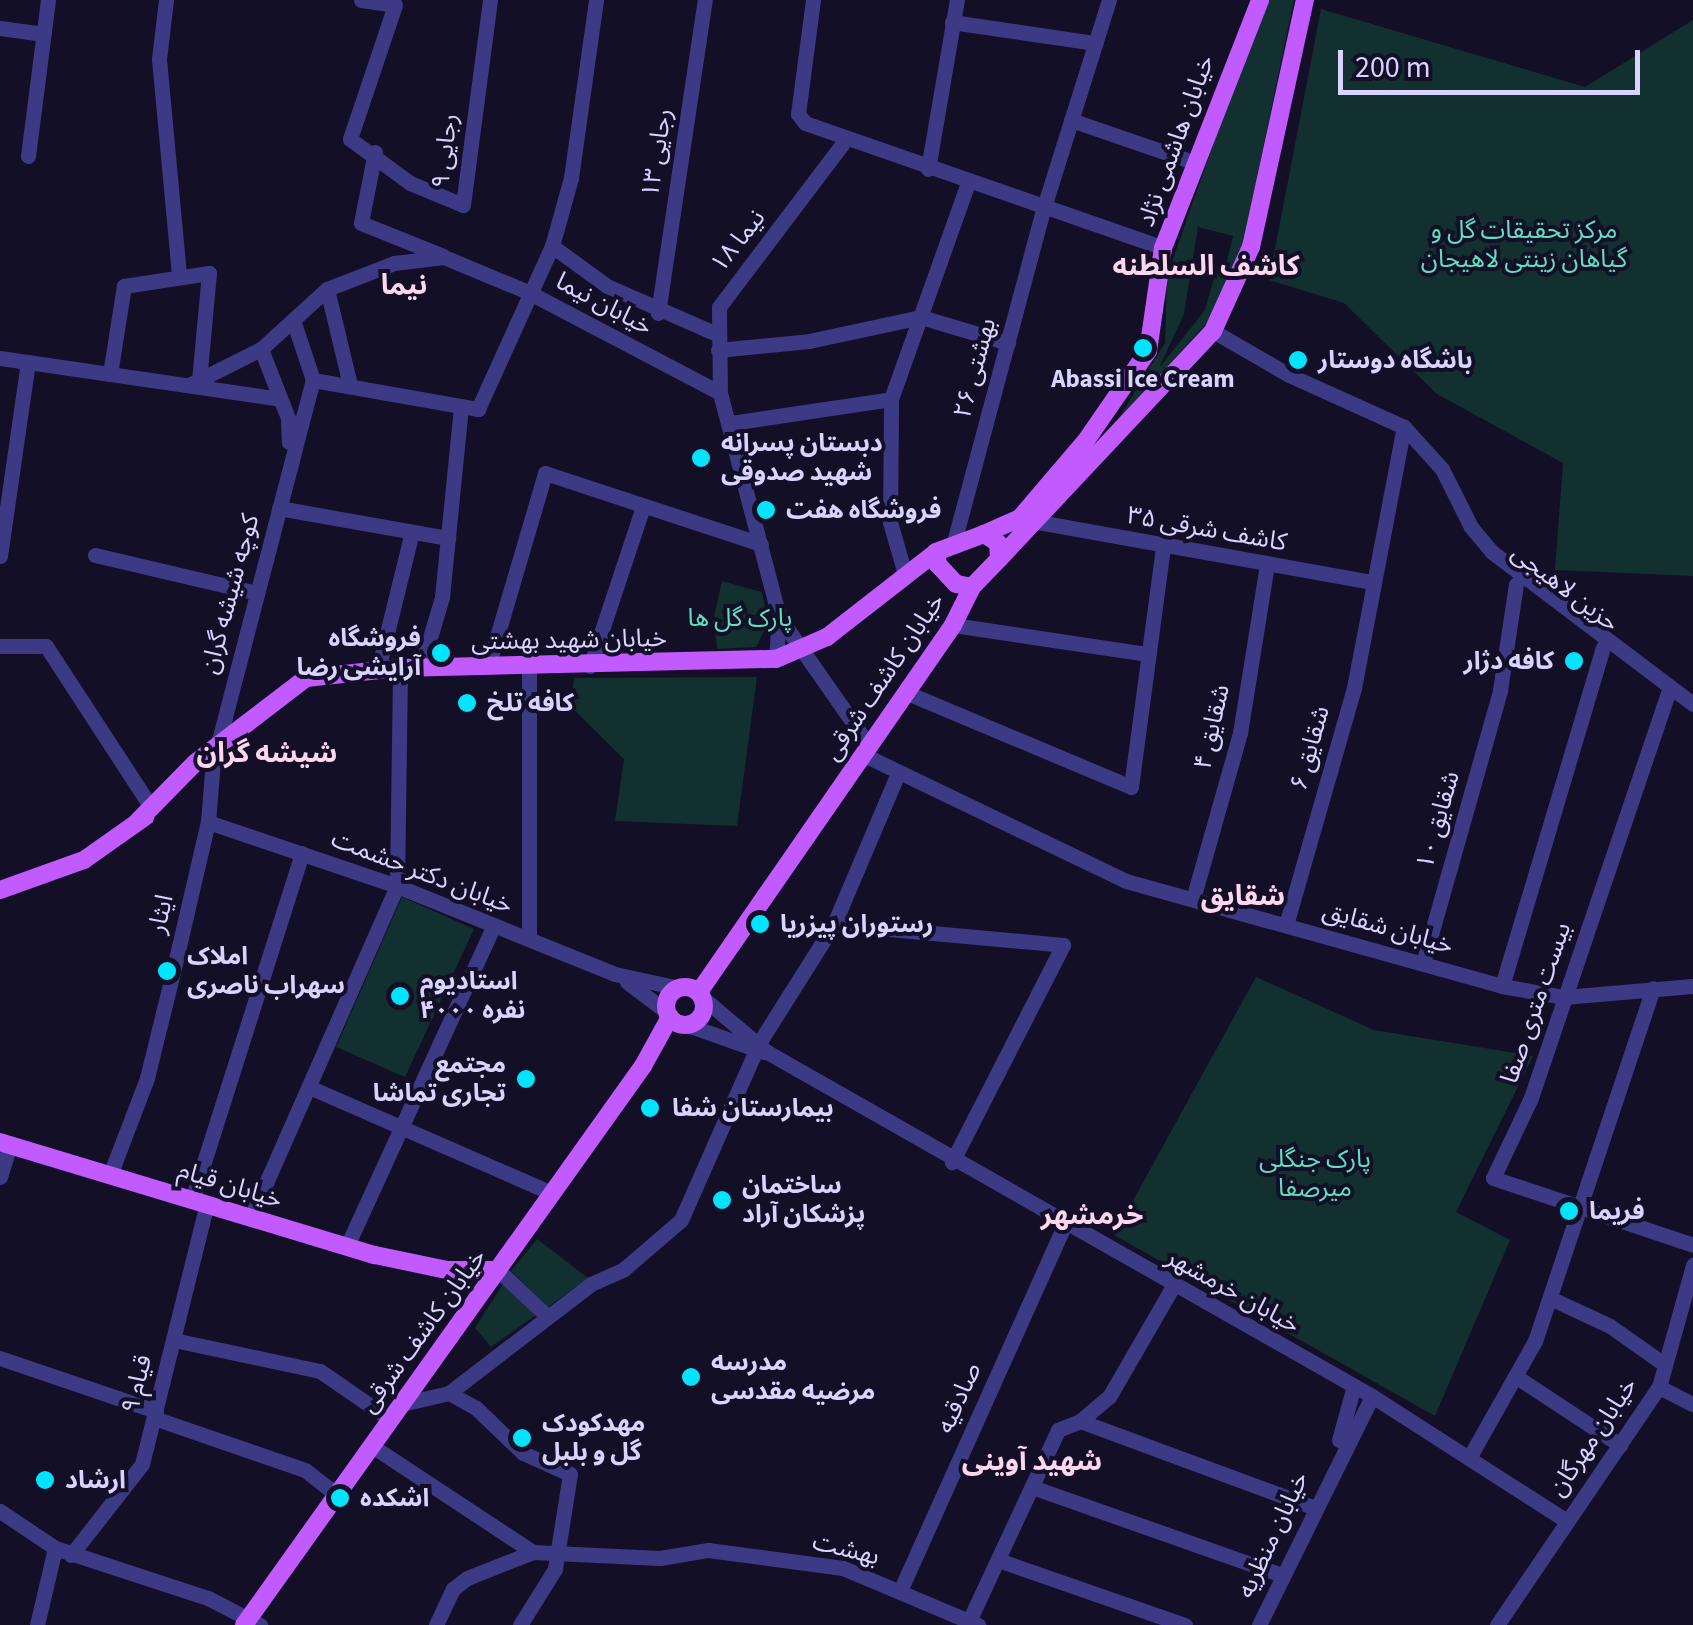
<!DOCTYPE html>
<meta charset="utf-8">
<style>
body{margin:0}
#map{position:relative;width:1693px;height:1625px;overflow:hidden;background:#130f26;font-family:"Source Sans 3","Noto Sans Arabic",sans-serif}
div>[style]{position:absolute}
[style*='--x']{left:calc(var(--x)*1px);top:calc(var(--y)*1px);width:calc(var(--w)*1px);rotate:calc(var(--a)*1deg)}
.green>*{inset:0;background:#12302f}
.minor>*{height:15px;margin:-7.5px;padding:0 7.5px;transform-origin:7.5px;border-radius:7.5px;background:#3d3a85}
.major>*{height:18px;margin:-9px;padding:0 9px;transform-origin:9px;border-radius:9px;background:#c25bff}
.major>.ring{margin:-9px;padding:0;box-sizing:content-box;background:none;border:18px solid #c25bff;border-radius:50%}
.dots>*{width:28px;height:28px;translate:-50% -50%;box-sizing:border-box;border:5px solid #130f26;border-radius:50%}
span{translate:-50% -50%;white-space:nowrap;text-align:center;line-height:1.15;-webkit-text-stroke:8px #130f26;paint-order:stroke}
.street-label{font-size:25px;color:#d9d4ff}
.park-label{font-size:25px;color:#5fe0c0}
.poi-label{font-size:25px;color:#d9d4ff;font-weight:700}
.left{translate:0 -50%;text-align:left}
.right{translate:-100% -50%;text-align:right}
.neighbourhood-label{font-size:28px;color:#ffd6f0;font-weight:700}
.scale{position:absolute;left:1338px;top:50px;width:302px;height:45px;box-sizing:border-box;border:5px solid #d9d4ff;border-top:0;padding-left:12px;font-size:30px;line-height:35px;white-space:nowrap;color:#d9d4ff;-webkit-text-stroke:8px #130f26;paint-order:stroke}
</style>
<div id="map">
<div class="green">
<i style="clip-path:polygon(evenodd,1264px 0,1294px 0,1241px 253px,1214px 315px,1117px 421px,1165px 343px,1167px 276px,1264px 0,1198px 227px,1233px 236px,1226px 265px,1218px 264px,1205px 310px,1159px 368px,1184px 314px,1198px 227px)"></i>
<i style="clip-path:polygon(1321px 9px,1585px 87px,1693px 20px,1693px 576px,1555px 570px,1563px 463px,1437px 394px,1344px 303px,1269px 280px)"></i>
<i style="clip-path:polygon(722px 581px,762px 592px,768px 623px,756px 647px,717px 649px,714px 616px)"></i>
<i style="clip-path:polygon(757px 677px,737px 826px,615px 821px,624px 759px,571px 707px,574px 678px)"></i>
<i style="clip-path:polygon(402px 897px,474px 929px,405px 1077px,336px 1047px)"></i>
<i style="clip-path:polygon(1256px 977px,1374px 1030px,1533px 1056px,1456px 1212px,1510px 1240px,1435px 1416px,1114px 1235px)"></i>
<i style="clip-path:polygon(537px 1239px,588px 1278px,548px 1307px,511px 1271px)"></i>
<i style="clip-path:polygon(503px 1284px,536px 1315px,491px 1347px,475px 1328px)"></i>
</div>
<div class="minor">
<i style="--x:166;--y:0;--w:59;--a:96.8"></i>
<i style="--x:159;--y:59;--w:216;--a:84.7"></i>
<i style="--x:361;--y:0;--w:34;--a:8"></i>
<i style="--x:395;--y:5;--w:141;--a:108.6"></i>
<i style="--x:350;--y:139;--w:74;--a:36.3"></i>
<i style="--x:410;--y:183;--w:57;--a:22.5"></i>
<i style="--x:463;--y:205;--w:207;--a:-82.5"></i>
<i style="--x:813;--y:0;--w:115;--a:97.5"></i>
<i style="--x:798;--y:114;--w:11;--a:52"></i>
<i style="--x:805;--y:123;--w:379;--a:19.2"></i>
<i style="--x:952;--y:22;--w:145;--a:8.4"></i>
<i style="--x:0;--y:28;--w:44;--a:7.8"></i>
<i style="--x:1071;--y:120;--w:129;--a:19"></i>
<i style="--x:375;--y:152;--w:72;--a:101.2"></i>
<i style="--x:361;--y:223;--w:88;--a:21.9"></i>
<i style="--x:28;--y:156;--w:157;--a:-82.7"></i>
<i style="--x:928;--y:169;--w:171;--a:-80.3"></i>
<i style="--x:552;--y:246;--w:68;--a:36"></i>
<i style="--x:607;--y:286;--w:120;--a:23.6"></i>
<i style="--x:327;--y:289;--w:99;--a:76.5"></i>
<i style="--x:658;--y:313;--w:317;--a:-81.5"></i>
<i style="--x:1213;--y:331;--w:88;--a:30.1"></i>
<i style="--x:1289;--y:375;--w:126;--a:24.3"></i>
<i style="--x:1404;--y:427;--w:57;--a:47.9"></i>
<i style="--x:1442;--y:469;--w:65;--a:63.4"></i>
<i style="--x:1471;--y:527;--w:33;--a:50"></i>
<i style="--x:1492;--y:552;--w:252;--a:37.1"></i>
<i style="--x:261;--y:349;--w:74;--a:68.6"></i>
<i style="--x:288;--y:418;--w:24;--a:88"></i>
<i style="--x:718;--y:350;--w:91;--a:-5.6"></i>
<i style="--x:809;--y:341;--w:115;--a:-12.1"></i>
<i style="--x:921;--y:317;--w:91;--a:16.6"></i>
<i style="--x:0;--y:358;--w:283;--a:8.3"></i>
<i style="--x:110;--y:374;--w:89;--a:-81"></i>
<i style="--x:124;--y:286;--w:86;--a:-8.7"></i>
<i style="--x:209;--y:273;--w:108;--a:95.3"></i>
<i style="--x:313;--y:380;--w:168;--a:10"></i>
<i style="--x:478;--y:409;--w:179;--a:-65.6"></i>
<i style="--x:552;--y:246;--w:71;--a:-74.4"></i>
<i style="--x:571;--y:178;--w:180;--a:-82"></i>
<i style="--x:191;--y:384;--w:78;--a:-26.6"></i>
<i style="--x:261;--y:349;--w:89;--a:-42.3"></i>
<i style="--x:327;--y:289;--w:72;--a:-21.2"></i>
<i style="--x:394;--y:263;--w:50;--a:-6.8"></i>
<i style="--x:444;--y:257;--w:91;--a:22.6"></i>
<i style="--x:528;--y:292;--w:217;--a:27.7"></i>
<i style="--x:720;--y:393;--w:232;--a:75.2"></i>
<i style="--x:779;--y:617;--w:42;--a:94.1"></i>
<i style="--x:720;--y:393;--w:86;--a:-90.7"></i>
<i style="--x:719;--y:307;--w:212;--a:-52.9"></i>
<i style="--x:731;--y:423;--w:162;--a:-8.5"></i>
<i style="--x:279;--y:508;--w:172;--a:10.1"></i>
<i style="--x:1027;--y:520;--w:351;--a:10.2"></i>
<i style="--x:954;--y:542;--w:347;--a:-75"></i>
<i style="--x:1044;--y:207;--w:217;--a:-72.6"></i>
<i style="--x:95;--y:555;--w:162;--a:13.2"></i>
<i style="--x:0;--y:556;--w:196;--a:-81.8"></i>
<i style="--x:905;--y:574;--w:54;--a:-106.1"></i>
<i style="--x:890;--y:522;--w:123;--a:-89.5"></i>
<i style="--x:891;--y:399;--w:229;--a:-70.4"></i>
<i style="--x:779;--y:617;--w:155;--a:55"></i>
<i style="--x:953;--y:625;--w:197;--a:8.5"></i>
<i style="--x:0;--y:646;--w:46;--a:0"></i>
<i style="--x:46;--y:646;--w:189;--a:56.9"></i>
<i style="--x:590;--y:666;--w:168;--a:-71.6"></i>
<i style="--x:488;--y:667;--w:202;--a:-73.6"></i>
<i style="--x:545;--y:473;--w:227;--a:18.2"></i>
<i style="--x:421;--y:668;--w:74;--a:-73.5"></i>
<i style="--x:442;--y:597;--w:191;--a:-84.3"></i>
<i style="--x:378;--y:670;--w:142;--a:-76.2"></i>
<i style="--x:1670;--y:687;--w:436;--a:108.7"></i>
<i style="--x:1530;--y:1100;--w:86;--a:115.4"></i>
<i style="--x:1493;--y:1178;--w:211;--a:18.5"></i>
<i style="--x:905;--y:692;--w:245;--a:22.8"></i>
<i style="--x:1131;--y:787;--w:242;--a:-82.4"></i>
<i style="--x:218;--y:744;--w:376;--a:-75.4"></i>
<i style="--x:313;--y:380;--w:60;--a:-108.4"></i>
<i style="--x:862;--y:754;--w:293;--a:25.7"></i>
<i style="--x:1126;--y:881;--w:390;--a:15.6"></i>
<i style="--x:1502;--y:986;--w:63;--a:10.1"></i>
<i style="--x:1564;--y:997;--w:129;--a:-4.9"></i>
<i style="--x:208;--y:822;--w:200;--a:18.7"></i>
<i style="--x:397;--y:886;--w:235;--a:22"></i>
<i style="--x:615;--y:974;--w:66;--a:12.3"></i>
<i style="--x:1193;--y:899;--w:173;--a:-74.2"></i>
<i style="--x:1240;--y:733;--w:170;--a:-80.9"></i>
<i style="--x:834;--y:924;--w:230;--a:5.2"></i>
<i style="--x:1063;--y:945;--w:244;--a:117.1"></i>
<i style="--x:1286;--y:925;--w:247;--a:-74"></i>
<i style="--x:1354;--y:688;--w:266;--a:-79.2"></i>
<i style="--x:529;--y:939;--w:271;--a:-90"></i>
<i style="--x:1423;--y:963;--w:284;--a:-74.2"></i>
<i style="--x:1500;--y:690;--w:107;--a:-81.4"></i>
<i style="--x:627;--y:982;--w:50;--a:36.9"></i>
<i style="--x:1502;--y:986;--w:353;--a:-73.4"></i>
<i style="--x:703;--y:998;--w:84;--a:40.2"></i>
<i style="--x:767;--y:1052;--w:696;--a:29.62"></i>
<i style="--x:1372;--y:1396;--w:232;--a:32.7"></i>
<i style="--x:687;--y:1025;--w:82;--a:19.3"></i>
<i style="--x:309;--y:1087;--w:265;--a:23.6"></i>
<i style="--x:110;--y:1175;--w:104;--a:-69.1"></i>
<i style="--x:147;--y:1078;--w:109;--a:-76.2"></i>
<i style="--x:173;--y:972;--w:154;--a:-76.9"></i>
<i style="--x:208;--y:822;--w:62;--a:-85.4"></i>
<i style="--x:0;--y:1177;--w:34;--a:-73"></i>
<i style="--x:192;--y:1200;--w:364;--a:-72.4"></i>
<i style="--x:251;--y:1217;--w:362;--a:-66.2"></i>
<i style="--x:397;--y:886;--w:218;--a:-89.2"></i>
<i style="--x:347;--y:1246;--w:353;--a:-65.4"></i>
<i style="--x:498;--y:1270;--w:67;--a:43.2"></i>
<i style="--x:1550;--y:1298;--w:66;--a:25"></i>
<i style="--x:1610;--y:1326;--w:67;--a:35.3"></i>
<i style="--x:174;--y:1340;--w:149;--a:12"></i>
<i style="--x:320;--y:1371;--w:86;--a:34.6"></i>
<i style="--x:0;--y:1358;--w:165;--a:18.8"></i>
<i style="--x:1515;--y:1376;--w:126;--a:33.3"></i>
<i style="--x:1659;--y:1387;--w:38;--a:27"></i>
<i style="--x:449;--y:1393;--w:31;--a:29"></i>
<i style="--x:476;--y:1408;--w:65;--a:43.8"></i>
<i style="--x:523;--y:1453;--w:51;--a:24.1"></i>
<i style="--x:570;--y:1474;--w:96;--a:99"></i>
<i style="--x:555;--y:1569;--w:66;--a:122"></i>
<i style="--x:402;--y:1404;--w:48;--a:-13.2"></i>
<i style="--x:449;--y:1393;--w:179;--a:-37.5"></i>
<i style="--x:591;--y:1284;--w:36;--a:-24"></i>
<i style="--x:624;--y:1269;--w:75;--a:-40.7"></i>
<i style="--x:681;--y:1220;--w:193;--a:-66.2"></i>
<i style="--x:759;--y:1043;--w:141;--a:-57.8"></i>
<i style="--x:834;--y:924;--w:164;--a:-67"></i>
<i style="--x:154;--y:1418;--w:160;--a:19"></i>
<i style="--x:305;--y:1470;--w:41;--a:38"></i>
<i style="--x:1080;--y:1421;--w:248;--a:20.3"></i>
<i style="--x:1339;--y:1440;--w:56;--a:-74.5"></i>
<i style="--x:372;--y:1446;--w:193;--a:33.4"></i>
<i style="--x:533;--y:1552;--w:127;--a:2.7"></i>
<i style="--x:660;--y:1558;--w:49;--a:-9.5"></i>
<i style="--x:708;--y:1550;--w:136;--a:7.6"></i>
<i style="--x:843;--y:1568;--w:147;--a:22.9"></i>
<i style="--x:1469;--y:1458;--w:134;--a:-60.6"></i>
<i style="--x:1535;--y:1341;--w:372;--a:-71.5"></i>
<i style="--x:1032;--y:1487;--w:265;--a:19.4"></i>
<i style="--x:0;--y:1511;--w:66;--a:33.9"></i>
<i style="--x:55;--y:1548;--w:161;--a:18.1"></i>
<i style="--x:208;--y:1598;--w:59;--a:27.4"></i>
<i style="--x:71;--y:1555;--w:115;--a:-52"></i>
<i style="--x:142;--y:1464;--w:268;--a:-76"></i>
<i style="--x:998;--y:1560;--w:198;--a:19.2"></i>
<i style="--x:900;--y:1591;--w:400;--a:-65.8"></i>
<i style="--x:969;--y:1621;--w:211;--a:-65"></i>
<i style="--x:1058;--y:1430;--w:24;--a:-22"></i>
<i style="--x:1080;--y:1421;--w:38;--a:-40"></i>
<i style="--x:1109;--y:1397;--w:128;--a:-60"></i>
<i style="--x:37;--y:1625;--w:79;--a:-76.8"></i>
<i style="--x:436;--y:1625;--w:40;--a:-65"></i>
<i style="--x:453;--y:1589;--w:18;--a:-38"></i>
<i style="--x:467;--y:1578;--w:71;--a:-21.5"></i>
<i style="--x:1259;--y:1625;--w:255;--a:-63.7"></i>
<i style="--x:1497;--y:1625;--w:288;--a:-55.8"></i>
<i style="--x:1659;--y:1387;--w:127;--a:-74.4"></i>
</div>
<div class="major">
<i style="--x:984;--y:534;--w:39;--a:-24"></i>
<i style="--x:1020;--y:518;--w:100;--a:-49.5"></i>
<i style="--x:1085;--y:442;--w:111;--a:-55.3"></i>
<i style="--x:1148;--y:351;--w:104;--a:-81.7"></i>
<i style="--x:1163;--y:248;--w:266;--a:-68.6"></i>
<i style="--x:984;--y:534;--w:17;--a:33"></i>
<i style="--x:998;--y:543;--w:16;--a:86"></i>
<i style="--x:999;--y:559;--w:39;--a:134"></i>
<i style="--x:972;--y:587;--w:16;--a:-169"></i>
<i style="--x:956;--y:584;--w:26;--a:-133"></i>
<i style="--x:938;--y:565;--w:13;--a:-99"></i>
<i style="--x:936;--y:552;--w:51;--a:-20.6"></i>
<i style="--x:999;--y:559;--w:313;--a:-46.8"></i>
<i style="--x:1213;--y:331;--w:92;--a:-65.7"></i>
<i style="--x:1251;--y:247;--w:253;--a:-77.7"></i>
<i style="--x:138;--y:821;--w:81;--a:-45.5"></i>
<i style="--x:195;--y:763;--w:140;--a:-37.4"></i>
<i style="--x:306;--y:678;--w:95;--a:-6.1"></i>
<i style="--x:400;--y:668;--w:376;--a:-1.4"></i>
<i style="--x:776;--y:659;--w:56;--a:-23.3"></i>
<i style="--x:827;--y:637;--w:138;--a:-37.9"></i>
<i style="--x:0;--y:890;--w:89;--a:-19.7"></i>
<i style="--x:84;--y:860;--w:75;--a:-35.2"></i>
<i class="ring" style="left:666px;top:987px;width:20px;height:20px"></i>
<i style="--x:699;--y:992;--w:446;--a:-55.3"></i>
<i style="--x:953;--y:625;--w:42;--a:-63.4"></i>
<i style="--x:0;--y:1142;--w:392;--a:16.8"></i>
<i style="--x:375;--y:1255;--w:74;--a:11.8"></i>
<i style="--x:447;--y:1270;--w:51;--a:0"></i>
<i style="--x:244;--y:1625;--w:687;--a:-54.48"></i>
<i style="--x:643;--y:1066;--w:56;--a:-61.1"></i>
</div>
<div class="dots">
<i style="left:1143px;top:348px;background:#00e5ff"></i>
<i style="left:1298px;top:360px;background:#00e5ff"></i>
<i style="left:701px;top:458px;background:#00e5ff"></i>
<i style="left:766px;top:510px;background:#00e5ff"></i>
<i style="left:441px;top:653px;background:#00e5ff"></i>
<i style="left:1574px;top:661px;background:#00e5ff"></i>
<i style="left:467px;top:703px;background:#00e5ff"></i>
<i style="left:760px;top:924px;background:#00e5ff"></i>
<i style="left:167px;top:971px;background:#00e5ff"></i>
<i style="left:400px;top:996px;background:#00e5ff"></i>
<i style="left:526px;top:1079px;background:#00e5ff"></i>
<i style="left:650px;top:1108px;background:#00e5ff"></i>
<i style="left:722px;top:1200px;background:#00e5ff"></i>
<i style="left:1569px;top:1211px;background:#00e5ff"></i>
<i style="left:691px;top:1377px;background:#00e5ff"></i>
<i style="left:522px;top:1438px;background:#00e5ff"></i>
<i style="left:45px;top:1480px;background:#00e5ff"></i>
<i style="left:340px;top:1498px;background:#00e5ff"></i>
</div>
<div class="street-label">
<span style="left:1176px;top:141px;rotate:-70deg">خیابان هاشمی نژاد</span>
<span style="left:445px;top:151px;rotate:-83deg">رجایی ۹</span>
<span style="left:657px;top:153px;rotate:-81deg">رجایی ۱۳</span>
<span style="left:738px;top:241px;rotate:-52deg">نیما ۱۸</span>
<span style="left:604px;top:304px;rotate:28deg">خیابان نیما</span>
<span style="left:975px;top:368px;rotate:-75deg">بهشتی ۲۶</span>
<span style="left:1207px;top:529px;rotate:10deg">کاشف شرقی ۳۵</span>
<span style="left:1565px;top:588px;rotate:37deg">حزین لاهیجی</span>
<span style="left:230px;top:594px;rotate:-75deg">کوچه شیشه گران</span>
<span style="left:569px;top:640px;rotate:-1deg">خیابان شهید بهشتی</span>
<span style="left:884px;top:677px;rotate:-56deg">خیابان کاشف شرقی</span>
<span style="left:1212px;top:727px;rotate:-77deg">شقایق ۴</span>
<span style="left:1310px;top:748px;rotate:-74deg">شقایق ۶</span>
<span style="left:1438px;top:820px;rotate:-74deg">شقایق ۱۰</span>
<span style="left:422px;top:872px;rotate:21deg">خیابان دکتر حشمت</span>
<span style="left:161px;top:914px;rotate:-77deg">ایثار</span>
<span style="left:1388px;top:928px;rotate:16deg">خیابان شقایق</span>
<span style="left:1536px;top:1003px;rotate:-71deg">بیست متری صفا</span>
<span style="left:230px;top:1185px;rotate:17deg">خیابان قیام</span>
<span style="left:1233px;top:1291px;rotate:29deg">خیابان خرمشهر</span>
<span style="left:423px;top:1331px;rotate:-54deg">خیابان کاشف شرقی</span>
<span style="left:137px;top:1384px;rotate:-76deg">قیام ۹</span>
<span style="left:959px;top:1398px;rotate:-66deg">صادقیه</span>
<span style="left:1593px;top:1437px;rotate:-56deg">خیابان مهرگان</span>
<span style="left:1273px;top:1535px;rotate:-65deg">خیابان منظریه</span>
<span style="left:846px;top:1549px;rotate:14deg">بهشت</span>
</div>
<div class="park-label">
<span style="left:1524px;top:245px">مرکز تحقیقات گل و<br>گیاهان زینتی لاهیجان</span>
<span style="left:740px;top:618px">پارک گل ها</span>
<span style="left:1315px;top:1174px">پارک جنگلی<br>میرصفا</span>
</div>
<div class="poi-label">
<span class="left" style="left:1318px;top:360px">باشگاه دوستار</span>
<span style="left:1143px;top:379px">Abassi Ice Cream</span>
<span class="left" style="left:721px;top:458px">دبستان پسرانه<br>شهید صدوقی</span>
<span class="left" style="left:786px;top:510px">فروشگاه هفت</span>
<span class="right" style="left:421px;top:653px">فروشگاه<br>آرایشی رضا</span>
<span class="right" style="left:1554px;top:661px">کافه دژار</span>
<span class="left" style="left:487px;top:703px">کافه تلخ</span>
<span class="left" style="left:780px;top:924px">رستوران پیزریا</span>
<span class="left" style="left:187px;top:971px">املاک<br>سهراب ناصری</span>
<span class="left" style="left:420px;top:996px">استادیوم<br>۴۰۰۰ نفره</span>
<span class="right" style="left:506px;top:1079px">مجتمع<br>تجاری تماشا</span>
<span class="left" style="left:672px;top:1108px">بیمارستان شفا</span>
<span class="left" style="left:742px;top:1200px">ساختمان<br>پزشکان آراد</span>
<span class="left" style="left:1589px;top:1211px">فریما</span>
<span class="left" style="left:711px;top:1377px">مدرسه<br>مرضیه مقدسی</span>
<span class="left" style="left:542px;top:1438px">مهدکودک<br>گل و بلبل</span>
<span class="left" style="left:65px;top:1480px">ارشاد</span>
<span class="left" style="left:360px;top:1498px">اشکده</span>
</div>
<div class="neighbourhood-label">
<span style="left:1206px;top:266px">کاشف السلطنه</span>
<span style="left:404px;top:285px">نیما</span>
<span style="left:267px;top:753px">شیشه گران</span>
<span style="left:1243px;top:896px">شقایق</span>
<span style="left:1092px;top:1215px">خرمشهر</span>
<span style="left:1032px;top:1461px">شهید آوینی</span>
</div>
<div class="scale">200 m</div>
</div>
